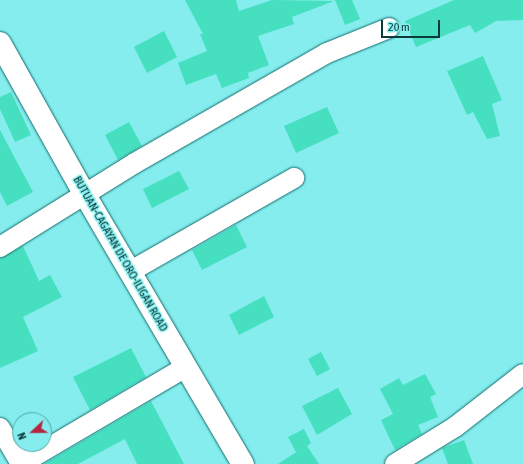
<!DOCTYPE html>
<style>
body{margin:0}
#map{position:relative;width:523px;height:464px;overflow:hidden;background:#85eded;font-family:"Asap Condensed",sans-serif}
div>[style]{position:absolute}
[style*='--x']{left:calc(var(--x)*1px);top:calc(var(--y)*1px);width:calc(var(--w)*1px);rotate:calc(var(--a)*1deg)}
.building>*{inset:0;background:#46e0c0}
.roads{filter:drop-shadow(0 0 1px #136c6d) drop-shadow(0 0 1px #136c6d)}
.minor>*{height:20px;margin:-10px;padding:0 10px;transform-origin:10px;border-radius:10px;background:#fff}
.highway>*{height:22px;margin:-11px;padding:0 11px;transform-origin:11px;border-radius:11px;background:#fff}
span{translate:-50% -50%;white-space:nowrap;text-align:center;line-height:1.15;-webkit-text-stroke:3px #85eded;paint-order:stroke}
.street-label{font-size:12px;color:#0b3a3b}
.north{position:absolute;left:12px;top:412px;width:40px;height:40px;box-sizing:border-box;background:#85eded;border:1px solid #54a5a6;border-radius:50%;rotate:248deg;font-size:11px;font-weight:700;line-height:16px;text-align:center;color:#0b3a3b}
.north::after{content:'';display:block;margin:auto;width:14px;height:18px;background:#b72542;clip-path:polygon(50% 0,100% 100%,50% 72%,0 100%)}
.scale{position:absolute;left:381px;top:20px;width:59px;height:18px;box-sizing:border-box;border:2px solid #0b3a3b;border-top:0;padding-left:5px;font-size:12px;line-height:14px;white-space:nowrap;color:#0b3a3b;-webkit-text-stroke:3px #85eded;paint-order:stroke}
</style>
<div id="map">
<div class="building">
<i style="clip-path:polygon(185px 0,236px 0,239px 11px,272px 0,334px 1px,292px 17px,294px 24px,258px 36px,269px 65px,248px 73px,249px 78px,222px 88px,216px 74px,186px 85px,178px 63px,207px 51px,200px 34px,203px 34px)"></i>
<i style="clip-path:polygon(335px 0,352px 0,360px 19px,345px 25px)"></i>
<i style="clip-path:polygon(454px 0,523px 0,523px 20px,496px 21px,475px 33px,470px 25px,416px 47px,405px 21px)"></i>
<i style="clip-path:polygon(164px 31px,177px 57px,147px 73px,134px 47px)"></i>
<i style="clip-path:polygon(483px 56px,502px 100px,492px 104px,500px 136px,487px 139px,473px 112px,467px 115px,447px 71px)"></i>
<i style="clip-path:polygon(11px 92px,31px 135px,15px 142px,0 109px,0 97px)"></i>
<i style="clip-path:polygon(327px 107px,339px 133px,296px 153px,284px 126px)"></i>
<i style="clip-path:polygon(129px 122px,142px 146px,118px 160px,105px 135px)"></i>
<i style="clip-path:polygon(0 130px,33px 192px,7px 206px,0 192px)"></i>
<i style="clip-path:polygon(179px 171px,189px 189px,152px 208px,143px 189px)"></i>
<i style="clip-path:polygon(236px 225px,247px 247px,202px 270px,192px 250px)"></i>
<i style="clip-path:polygon(23px 246px,39px 281px,50px 275px,62px 297px,23px 317px,38px 351px,0 368px,0 258px)"></i>
<i style="clip-path:polygon(264px 296px,274px 317px,239px 335px,229px 315px)"></i>
<i style="clip-path:polygon(131px 348px,146px 377px,90px 410px,73px 377px)"></i>
<i style="clip-path:polygon(321px 352px,330px 369px,317px 376px,308px 359px)"></i>
<i style="clip-path:polygon(425px 374px,436px 394px,430px 397px,438px 417px,418px 425px,422px 434px,395px 450px,381px 420px,393px 414px,380px 389px,399px 378px,403px 385px)"></i>
<i style="clip-path:polygon(338px 388px,352px 414px,317px 435px,302px 406px)"></i>
<i style="clip-path:polygon(151px 401px,184px 464px,137px 464px,125px 439px,78px 464px,44px 464px)"></i>
<i style="clip-path:polygon(304px 429px,311px 443px,307px 446px,319px 464px,278px 464px,301px 449px,296px 452px,288px 437px)"></i>
<i style="clip-path:polygon(464px 440px,473px 464px,448px 464px,442px 448px)"></i>
</div>
<div class="roads">
<div class="minor">
<i style="--x:0;--y:247;--w:159;--a:-31.9"></i>
<i style="--x:135;--y:163;--w:221;--a:-29.8"></i>
<i style="--x:327;--y:53;--w:67;--a:-22"></i>
<i style="--x:131;--y:271;--w:188;--a:-29.7"></i>
<i style="--x:0;--y:428;--w:42;--a:59.7"></i>
<i style="--x:21;--y:464;--w:191;--a:-30.5"></i>
<i style="--x:395;--y:464;--w:70;--a:-31.7"></i>
<i style="--x:455;--y:427;--w:86;--a:-37.9"></i>
</div>
<div class="highway">
<i style="--x:0;--y:43;--w:174;--a:60.8"></i>
<i style="--x:85;--y:195;--w:312;--a:59.6"></i>
</div>
</div>
<div class="street-label">
<span style="left:120px;top:254px;rotate:60deg">BUTUAN-CAGAYAN DE ORO-ILIGAN ROAD</span>
</div>
<div class="north">N</div>
<div class="scale">20 m</div>
</div>
